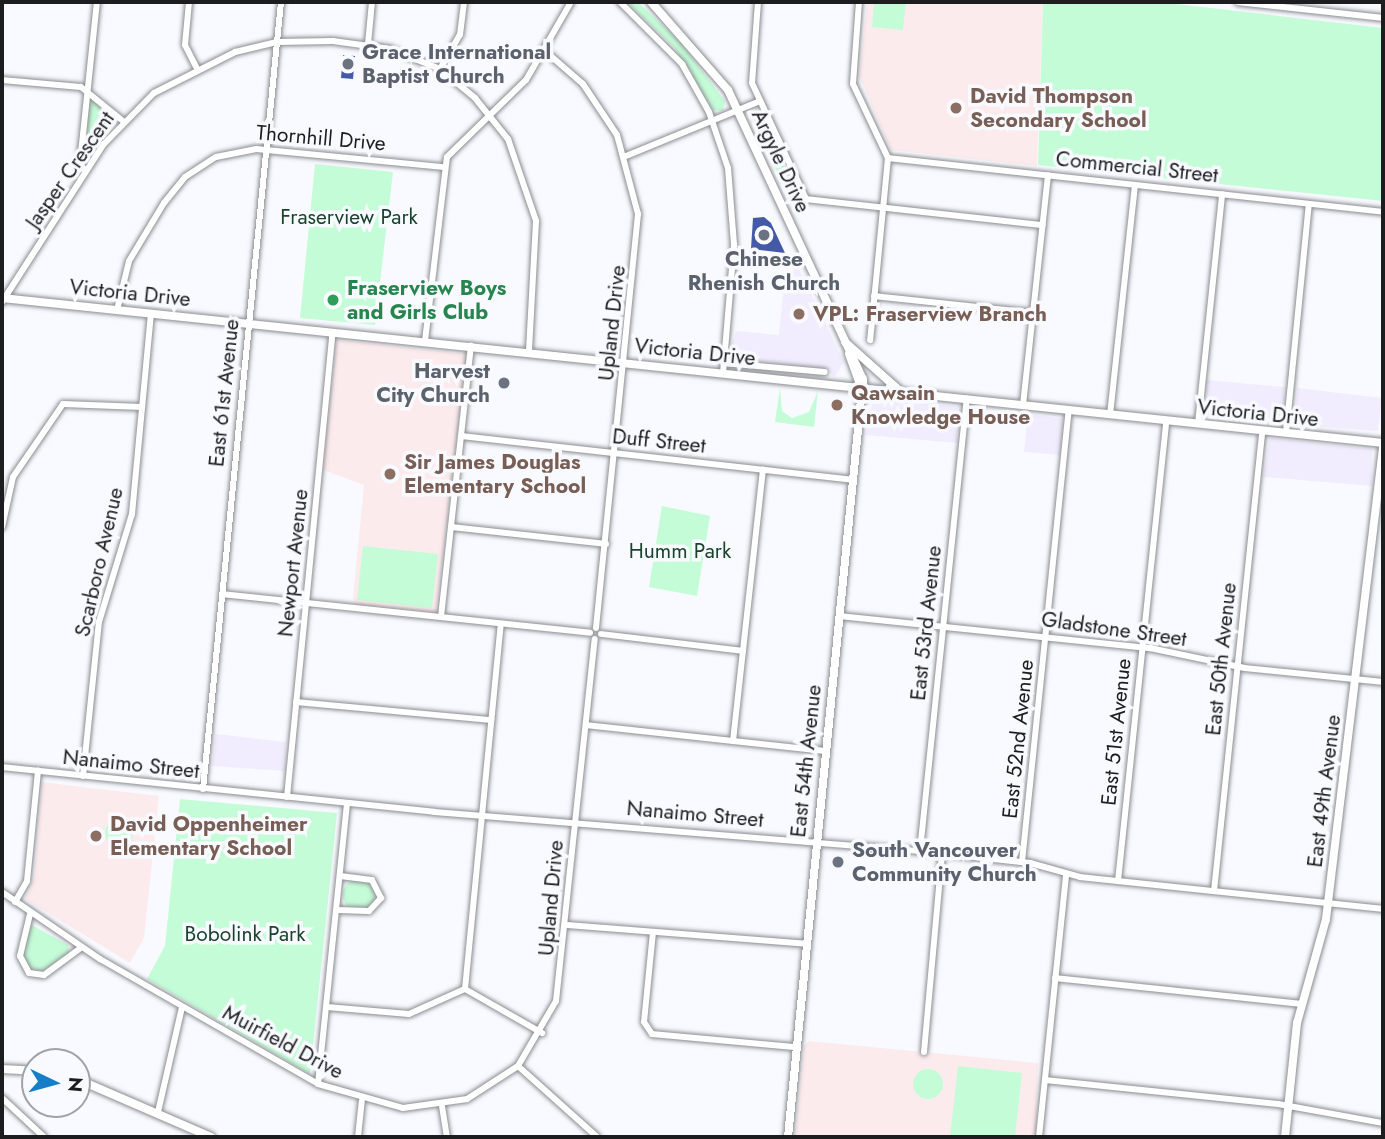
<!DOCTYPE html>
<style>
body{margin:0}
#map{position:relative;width:1385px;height:1139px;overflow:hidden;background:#f8faff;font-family:Jost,sans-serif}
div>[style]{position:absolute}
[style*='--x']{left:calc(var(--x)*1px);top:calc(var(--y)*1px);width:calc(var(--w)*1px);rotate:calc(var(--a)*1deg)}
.commercial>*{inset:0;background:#f2edfe}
.education>*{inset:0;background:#fcebed}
.green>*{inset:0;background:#c4fcd8}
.round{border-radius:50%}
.building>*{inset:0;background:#4459a8}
.roads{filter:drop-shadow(0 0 2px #8b8d91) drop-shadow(0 0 2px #8b8d91)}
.minor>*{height:6px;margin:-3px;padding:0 3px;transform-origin:3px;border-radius:3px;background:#fff}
.tertiary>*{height:8px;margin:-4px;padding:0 4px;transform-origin:4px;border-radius:4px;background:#fff}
.dots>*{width:19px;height:19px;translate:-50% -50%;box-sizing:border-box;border:4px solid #f8faff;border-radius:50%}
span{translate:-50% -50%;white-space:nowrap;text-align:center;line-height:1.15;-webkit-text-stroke:7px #f8faff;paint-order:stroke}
.worship-label{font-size:21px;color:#5b616d;font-weight:700}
.left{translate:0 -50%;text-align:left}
.right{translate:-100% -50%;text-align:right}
.education-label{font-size:21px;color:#785e54;font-weight:700}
.street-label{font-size:21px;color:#1d1d1f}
.park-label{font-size:21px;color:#19442c}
.leisure-label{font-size:21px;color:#27864d;font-weight:700}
.frame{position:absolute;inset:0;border:4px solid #1d1d1f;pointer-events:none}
.north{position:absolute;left:21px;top:1048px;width:70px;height:70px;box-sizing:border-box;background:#f8faff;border:2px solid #a0a2a5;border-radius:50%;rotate:95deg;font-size:19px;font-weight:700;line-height:28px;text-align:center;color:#1d1d1f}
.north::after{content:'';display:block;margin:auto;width:24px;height:32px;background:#167ec9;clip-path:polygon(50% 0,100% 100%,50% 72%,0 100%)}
</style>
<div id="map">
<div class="commercial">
<i style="clip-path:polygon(798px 267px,844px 362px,834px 378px,828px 369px,728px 357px,736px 331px,779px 335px,785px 273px)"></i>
<i style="clip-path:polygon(1207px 380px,1284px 387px,1283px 419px,1207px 415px)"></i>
<i style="clip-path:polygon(1297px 388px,1382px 398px,1378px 431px,1295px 425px)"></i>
<i style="clip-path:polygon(873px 397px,958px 407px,957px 443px,866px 435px)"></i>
<i style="clip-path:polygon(1028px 414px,1063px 419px,1060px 455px,1024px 452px)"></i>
<i style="clip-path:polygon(1270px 438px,1372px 449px,1372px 486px,1263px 477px)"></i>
<i style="clip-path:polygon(215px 734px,286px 742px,285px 771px,212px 766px)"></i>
</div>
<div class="education">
<i style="clip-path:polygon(867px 2px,1043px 2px,1037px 166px,891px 150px,859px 76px)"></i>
<i style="clip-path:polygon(337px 340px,467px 354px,436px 612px,357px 605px,353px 598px,364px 485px,323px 470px)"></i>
<i style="clip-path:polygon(42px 782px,159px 796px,144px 938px,130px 963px,25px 899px,34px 877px)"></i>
<i style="clip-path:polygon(809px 1041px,1038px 1063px,1036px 1137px,795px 1137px,804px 1045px)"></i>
</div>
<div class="green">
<i style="clip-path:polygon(627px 2px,638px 2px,680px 42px,725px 101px,723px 111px,713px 110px,674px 47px)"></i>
<i style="clip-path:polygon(874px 2px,906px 2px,903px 30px,872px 27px)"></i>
<i style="clip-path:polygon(1043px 2px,1159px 2px,1383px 28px,1383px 201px,1038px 165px)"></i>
<i style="clip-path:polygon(94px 101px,113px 123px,86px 155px,89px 103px)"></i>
<i style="clip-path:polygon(756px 108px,802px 200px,792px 205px,752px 116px)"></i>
<i style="clip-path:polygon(315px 164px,393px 172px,375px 325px,300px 318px)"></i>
<i style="clip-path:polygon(780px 388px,782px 411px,792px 418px,809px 412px,818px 391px,814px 427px,775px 422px)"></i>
<i style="clip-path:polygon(662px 506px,710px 516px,697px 596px,649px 587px)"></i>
<i style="clip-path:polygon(363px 546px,438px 554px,432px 608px,357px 600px)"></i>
<i style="clip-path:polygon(180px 799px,337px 813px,310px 1074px,147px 979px,165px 946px)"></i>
<i class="round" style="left:105px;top:819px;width:28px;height:28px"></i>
<i class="round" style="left:343px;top:879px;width:32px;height:32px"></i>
<i style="clip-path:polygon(30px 924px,68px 945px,70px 953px,44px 971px,30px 968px,23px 956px)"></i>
<i style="clip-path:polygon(958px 1066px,1022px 1073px,1015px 1137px,950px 1137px)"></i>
<i class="round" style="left:913px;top:1069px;width:30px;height:30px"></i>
</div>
<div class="building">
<i style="clip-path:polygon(343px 55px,355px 56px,353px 79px,341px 78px)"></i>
<i style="clip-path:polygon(764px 217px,771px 223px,785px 253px,751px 249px,753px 218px)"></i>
</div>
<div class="roads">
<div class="minor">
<i style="--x:189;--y:2;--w:43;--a:95.3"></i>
<i style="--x:185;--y:45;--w:25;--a:63"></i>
<i style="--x:620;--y:2;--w:88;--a:45"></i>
<i style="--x:682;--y:64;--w:55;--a:60.6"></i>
<i style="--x:709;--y:112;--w:59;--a:71.3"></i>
<i style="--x:728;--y:168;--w:77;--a:85.5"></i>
<i style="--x:734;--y:245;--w:128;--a:94.9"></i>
<i style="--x:758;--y:2;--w:81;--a:94.2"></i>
<i style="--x:752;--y:83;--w:128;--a:65"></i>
<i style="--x:806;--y:199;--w:238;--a:6.3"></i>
<i style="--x:859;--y:2;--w:82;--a:94.2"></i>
<i style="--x:853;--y:84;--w:82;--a:64.7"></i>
<i style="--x:888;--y:158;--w:183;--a:95.6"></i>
<i style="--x:1238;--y:2;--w:146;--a:6.3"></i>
<i style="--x:368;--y:44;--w:42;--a:-84.6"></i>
<i style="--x:545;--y:51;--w:50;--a:41"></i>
<i style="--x:583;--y:84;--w:61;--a:56.3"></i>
<i style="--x:617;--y:135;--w:82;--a:75.1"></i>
<i style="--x:638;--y:214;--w:416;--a:95.8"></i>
<i style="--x:440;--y:69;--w:39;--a:-60"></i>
<i style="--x:460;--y:35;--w:33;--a:-83"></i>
<i style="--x:2;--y:80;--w:79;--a:5.1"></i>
<i style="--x:81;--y:87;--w:54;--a:39"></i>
<i style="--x:626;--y:156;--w:145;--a:-22.3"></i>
<i style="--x:888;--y:158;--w:498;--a:6.2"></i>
<i style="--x:85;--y:171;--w:9;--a:-122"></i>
<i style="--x:80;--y:163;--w:162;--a:-84"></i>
<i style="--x:874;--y:296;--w:160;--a:6.1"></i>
<i style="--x:2;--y:302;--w:188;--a:-57.2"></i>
<i style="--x:104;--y:144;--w:71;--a:-45.6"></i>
<i style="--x:154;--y:93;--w:91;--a:-26.8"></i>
<i style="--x:235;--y:52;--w:43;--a:-13.4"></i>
<i style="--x:277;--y:42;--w:56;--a:-1"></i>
<i style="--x:333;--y:41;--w:58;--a:8"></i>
<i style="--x:390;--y:49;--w:54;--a:21.8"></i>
<i style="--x:440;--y:69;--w:45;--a:39.6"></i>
<i style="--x:475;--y:98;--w:53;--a:51.2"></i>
<i style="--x:508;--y:139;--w:87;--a:71.1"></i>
<i style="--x:536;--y:221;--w:131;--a:93.1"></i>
<i style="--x:117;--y:310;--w:50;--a:-76.2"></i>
<i style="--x:129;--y:261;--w:68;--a:-58.9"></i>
<i style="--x:164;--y:203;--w:33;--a:-51"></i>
<i style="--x:185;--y:177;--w:37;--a:-33"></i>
<i style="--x:216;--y:157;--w:41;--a:-11.3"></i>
<i style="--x:256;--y:149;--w:189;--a:5.5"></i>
<i style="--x:425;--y:341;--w:185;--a:-83.2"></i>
<i style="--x:447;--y:157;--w:110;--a:-44.3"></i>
<i style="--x:526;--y:80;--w:90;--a:-60"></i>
<i style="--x:724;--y:363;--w:101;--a:5.1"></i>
<i style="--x:1023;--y:405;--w:231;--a:-83.8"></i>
<i style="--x:1110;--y:415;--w:231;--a:-83.8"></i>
<i style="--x:1198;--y:424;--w:231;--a:-84"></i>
<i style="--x:1286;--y:433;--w:230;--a:-84.3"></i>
<i style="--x:462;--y:436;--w:392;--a:6.4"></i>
<i style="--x:2;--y:527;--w:51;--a:-77.6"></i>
<i style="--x:13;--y:477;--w:88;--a:-55.6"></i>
<i style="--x:63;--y:404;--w:79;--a:2.2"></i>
<i style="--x:452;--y:527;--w:155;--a:6.3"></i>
<i style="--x:222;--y:594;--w:370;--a:6"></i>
<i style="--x:839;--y:616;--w:313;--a:5.9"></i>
<i style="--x:1150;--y:648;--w:97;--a:11.9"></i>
<i style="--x:1245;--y:668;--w:139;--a:5.8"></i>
<i style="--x:441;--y:617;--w:273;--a:-83.7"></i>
<i style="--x:601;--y:634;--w:143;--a:6.8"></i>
<i style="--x:296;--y:702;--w:196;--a:5.3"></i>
<i style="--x:586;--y:725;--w:240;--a:6.2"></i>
<i style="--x:733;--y:741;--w:273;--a:-83.7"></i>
<i style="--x:2;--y:767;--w:434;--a:5.9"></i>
<i style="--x:434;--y:812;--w:488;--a:4.6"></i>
<i style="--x:920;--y:851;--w:111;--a:6.2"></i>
<i style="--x:1030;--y:863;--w:52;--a:15.6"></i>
<i style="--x:1080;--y:877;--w:305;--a:6"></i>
<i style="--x:83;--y:776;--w:155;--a:-84.1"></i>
<i style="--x:99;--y:622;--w:113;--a:-73"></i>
<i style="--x:132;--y:514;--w:202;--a:-84.6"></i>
<i style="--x:203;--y:789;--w:791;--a:-84.34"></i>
<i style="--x:287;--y:797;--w:467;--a:-84.4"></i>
<i style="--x:920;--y:851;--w:455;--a:-84.1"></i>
<i style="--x:1022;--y:862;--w:454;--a:-84.1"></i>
<i style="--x:1118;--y:881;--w:462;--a:-84"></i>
<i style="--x:1214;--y:891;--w:462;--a:-84"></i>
<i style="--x:2;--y:892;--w:119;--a:34.4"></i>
<i style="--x:100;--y:959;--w:251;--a:29.8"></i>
<i style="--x:318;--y:1084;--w:88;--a:15.8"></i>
<i style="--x:403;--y:1108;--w:65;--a:-8"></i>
<i style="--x:467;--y:1099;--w:61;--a:-32.9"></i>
<i style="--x:518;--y:1066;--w:75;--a:-59.7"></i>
<i style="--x:556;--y:1001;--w:364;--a:-83.9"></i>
<i style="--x:15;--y:902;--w:24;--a:-60"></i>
<i style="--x:27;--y:881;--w:111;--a:-84.3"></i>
<i style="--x:337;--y:910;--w:32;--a:2"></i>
<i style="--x:369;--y:911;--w:18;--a:-47"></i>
<i style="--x:381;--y:898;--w:20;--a:-117"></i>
<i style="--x:372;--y:880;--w:32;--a:-173"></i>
<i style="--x:30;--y:914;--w:43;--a:103.4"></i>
<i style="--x:20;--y:956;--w:19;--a:62"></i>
<i style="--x:29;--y:973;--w:15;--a:8"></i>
<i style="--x:44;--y:975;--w:47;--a:-36.4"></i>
<i style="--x:567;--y:925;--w:240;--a:4.5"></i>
<i style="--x:653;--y:932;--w:90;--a:95.7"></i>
<i style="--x:644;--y:1022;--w:14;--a:56"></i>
<i style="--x:652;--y:1034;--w:145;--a:5.2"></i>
<i style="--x:1055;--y:978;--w:248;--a:6"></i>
<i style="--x:465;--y:989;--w:367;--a:-84.4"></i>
<i style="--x:327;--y:1007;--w:82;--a:4.9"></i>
<i style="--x:409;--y:1014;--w:61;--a:-24.1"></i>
<i style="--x:465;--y:989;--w:89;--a:29.7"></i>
<i style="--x:924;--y:1052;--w:200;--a:-84.8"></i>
<i style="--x:518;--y:1066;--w:106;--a:41.9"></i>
<i style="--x:1045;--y:1080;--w:234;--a:5.9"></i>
<i style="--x:1278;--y:1104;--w:107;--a:10.3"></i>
<i style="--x:318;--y:1084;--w:282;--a:-84.1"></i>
<i style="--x:2;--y:1098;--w:57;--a:42.9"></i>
<i style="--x:442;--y:1106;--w:31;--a:81"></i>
<i style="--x:158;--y:1112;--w:108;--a:-77.1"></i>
<i style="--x:358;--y:1137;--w:36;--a:-84"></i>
<i style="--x:1039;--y:1137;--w:264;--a:-84.1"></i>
</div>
<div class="tertiary">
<i style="--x:651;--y:2;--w:117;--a:48.8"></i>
<i style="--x:728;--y:90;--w:319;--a:65"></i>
<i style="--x:863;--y:379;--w:762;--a:95.65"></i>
<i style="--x:2;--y:298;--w:1389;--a:5.99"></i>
<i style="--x:845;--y:342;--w:74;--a:41.7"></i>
<i style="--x:849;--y:354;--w:35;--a:70"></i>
<i style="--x:2;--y:1069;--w:33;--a:3"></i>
<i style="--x:77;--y:1079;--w:146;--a:23.4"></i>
<i style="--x:1285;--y:1137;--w:115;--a:-84"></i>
<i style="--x:1297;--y:1023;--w:108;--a:-74.4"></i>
<i style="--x:1326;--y:919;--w:476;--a:-83.1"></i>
</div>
</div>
<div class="dots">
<i style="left:348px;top:64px;background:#6b7280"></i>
<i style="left:956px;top:108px;background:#8d6e63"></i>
<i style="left:764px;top:235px;background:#6b7280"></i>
<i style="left:333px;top:300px;background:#2e9e5b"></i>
<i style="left:799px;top:314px;background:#8d6e63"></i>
<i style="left:504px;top:383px;background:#6b7280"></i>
<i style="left:837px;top:405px;background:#8d6e63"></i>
<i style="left:390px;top:474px;background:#8d6e63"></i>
<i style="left:96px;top:836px;background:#8d6e63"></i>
<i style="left:838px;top:862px;background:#6b7280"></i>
</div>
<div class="worship-label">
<span class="left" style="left:362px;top:64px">Grace International<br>Baptist Church</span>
<span style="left:764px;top:271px">Chinese<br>Rhenish Church</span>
<span class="right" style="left:490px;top:383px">Harvest<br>City Church</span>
<span class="left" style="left:852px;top:862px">South Vancouver<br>Community Church</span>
</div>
<div class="education-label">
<span class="left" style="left:970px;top:108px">David Thompson<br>Secondary School</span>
<span class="left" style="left:813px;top:314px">VPL: Fraserview Branch</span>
<span class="left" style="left:851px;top:405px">Qawsain<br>Knowledge House</span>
<span class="left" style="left:404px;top:474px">Sir James Douglas<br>Elementary School</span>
<span class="left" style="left:110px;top:836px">David Oppenheimer<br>Elementary School</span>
</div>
<div class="street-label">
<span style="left:321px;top:138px;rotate:5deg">Thornhill Drive</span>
<span style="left:781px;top:161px;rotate:65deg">Argyle Drive</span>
<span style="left:1137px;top:167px;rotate:6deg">Commercial Street</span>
<span style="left:70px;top:170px;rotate:-55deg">Jasper Crescent</span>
<span style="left:130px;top:293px;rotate:6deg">Victoria Drive</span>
<span style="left:612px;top:323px;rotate:-84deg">Upland Drive</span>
<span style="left:695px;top:352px;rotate:6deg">Victoria Drive</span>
<span style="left:224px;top:393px;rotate:-84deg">East 61st Avenue</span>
<span style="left:1258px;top:413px;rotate:6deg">Victoria Drive</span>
<span style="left:659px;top:441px;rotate:6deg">Duff Street</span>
<span style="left:99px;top:562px;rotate:-77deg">Scarboro Avenue</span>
<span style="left:293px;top:563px;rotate:-84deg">Newport Avenue</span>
<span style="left:926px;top:623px;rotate:-84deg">East 53rd Avenue</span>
<span style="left:1114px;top:629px;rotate:8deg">Gladstone Street</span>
<span style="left:1221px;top:659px;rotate:-84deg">East 50th Avenue</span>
<span style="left:1116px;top:732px;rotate:-84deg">East 51st Avenue</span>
<span style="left:1018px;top:739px;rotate:-84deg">East 52nd Avenue</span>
<span style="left:806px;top:761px;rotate:-84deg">East 54th Avenue</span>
<span style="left:131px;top:764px;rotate:6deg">Nanaimo Street</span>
<span style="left:1324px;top:791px;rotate:-83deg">East 49th Avenue</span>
<span style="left:695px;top:814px;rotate:5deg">Nanaimo Street</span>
<span style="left:551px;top:898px;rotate:-85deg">Upland Drive</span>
<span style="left:283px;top:1042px;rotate:28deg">Muirfield Drive</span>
</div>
<div class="park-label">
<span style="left:349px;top:217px">Fraserview Park</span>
<span style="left:680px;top:551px">Humm Park</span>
<span style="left:245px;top:934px">Bobolink Park</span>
</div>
<div class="leisure-label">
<span class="left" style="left:347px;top:300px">Fraserview Boys<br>and Girls Club</span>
</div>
<div class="frame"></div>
<div class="north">N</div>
</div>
